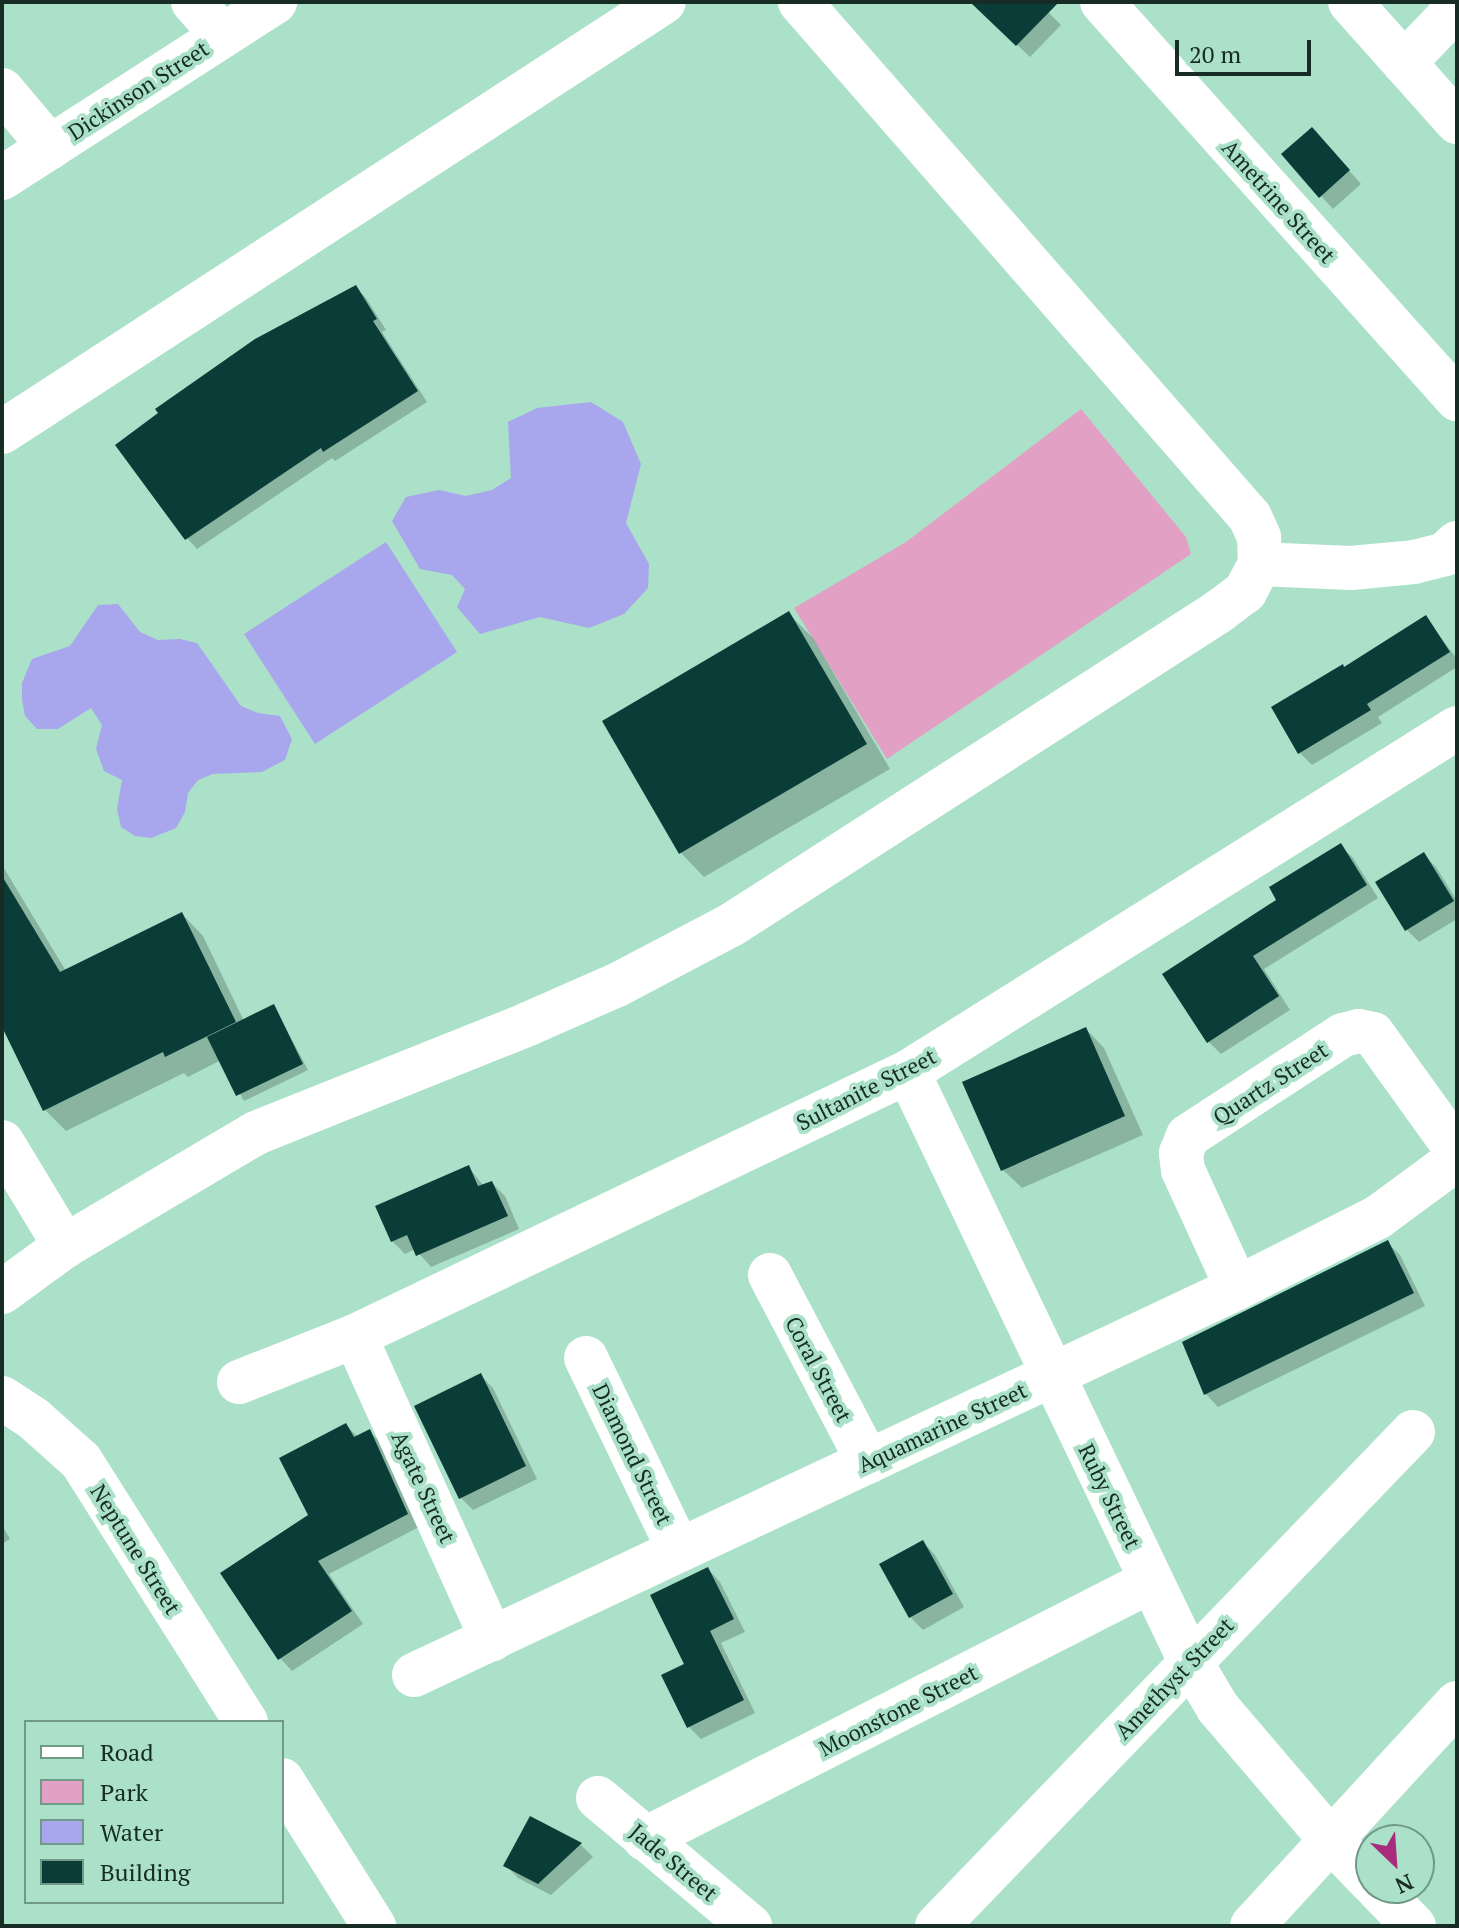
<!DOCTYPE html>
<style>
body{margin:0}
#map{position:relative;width:1459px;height:1928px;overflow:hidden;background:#abe1c9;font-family:"PT Serif",serif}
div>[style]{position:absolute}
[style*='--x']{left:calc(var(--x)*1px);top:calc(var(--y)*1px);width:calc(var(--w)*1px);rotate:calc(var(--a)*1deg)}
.green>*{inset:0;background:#e3a0c5}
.water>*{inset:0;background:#a8a6ec}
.shadow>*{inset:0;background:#0003}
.building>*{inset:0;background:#0a3d38}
.minor>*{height:44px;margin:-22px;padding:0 22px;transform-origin:22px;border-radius:22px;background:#fff}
span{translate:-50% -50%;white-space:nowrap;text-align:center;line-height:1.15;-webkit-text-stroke:8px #abe1c9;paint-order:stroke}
.street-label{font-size:22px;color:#172c24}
.frame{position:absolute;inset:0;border:4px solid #172c24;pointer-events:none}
.legend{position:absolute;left:24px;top:1720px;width:260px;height:184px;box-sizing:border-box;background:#abe1c9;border:2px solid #709987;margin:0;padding:10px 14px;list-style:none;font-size:24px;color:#172c24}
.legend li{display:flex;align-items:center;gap:16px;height:40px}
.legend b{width:40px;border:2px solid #709987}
.north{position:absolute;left:1355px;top:1824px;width:80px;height:80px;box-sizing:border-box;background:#abe1c9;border:2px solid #709987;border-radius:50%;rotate:155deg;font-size:22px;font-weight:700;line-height:32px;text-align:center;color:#172c24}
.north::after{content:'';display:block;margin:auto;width:28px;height:36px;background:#a92b7d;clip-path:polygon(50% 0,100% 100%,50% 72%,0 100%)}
.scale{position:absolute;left:1175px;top:40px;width:136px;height:36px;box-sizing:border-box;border:4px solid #172c24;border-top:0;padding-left:10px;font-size:24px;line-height:28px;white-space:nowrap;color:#172c24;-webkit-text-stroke:6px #abe1c9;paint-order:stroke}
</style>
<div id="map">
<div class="green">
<i style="clip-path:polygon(1081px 409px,1186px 537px,1191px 554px,887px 759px,794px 608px,906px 542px)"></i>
</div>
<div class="water">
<i style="clip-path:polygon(591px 402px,623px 422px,641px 464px,626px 523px,649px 564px,648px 588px,624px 614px,589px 628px,540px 617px,480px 634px,457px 607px,465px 589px,452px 575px,420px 569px,392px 521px,406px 497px,439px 490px,466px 496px,492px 490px,511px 478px,508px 422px,537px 408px)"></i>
<i style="clip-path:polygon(386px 542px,457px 652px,315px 744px,244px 634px)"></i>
<i style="clip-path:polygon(118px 604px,140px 632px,158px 640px,180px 639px,197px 643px,241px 706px,258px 713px,280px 716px,292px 739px,285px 760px,262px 772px,213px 774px,198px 780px,188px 793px,185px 812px,176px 828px,151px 838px,135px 836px,121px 827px,117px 809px,122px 780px,104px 771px,96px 749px,102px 725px,91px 708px,58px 729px,37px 729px,25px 716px,22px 700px,22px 683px,32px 659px,70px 646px,98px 605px)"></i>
</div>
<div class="shadow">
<i style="clip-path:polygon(972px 2px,1038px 2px,1061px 25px,1030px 57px)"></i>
<i style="clip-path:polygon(1324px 142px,1361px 184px,1333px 209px,1321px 196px)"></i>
<i style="clip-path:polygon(356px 288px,366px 298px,386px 330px,382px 332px,427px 402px,335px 461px,332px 458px,197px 549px,187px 538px)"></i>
<i style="clip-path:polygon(789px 614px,813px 638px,890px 769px,704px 877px,680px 852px)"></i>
<i style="clip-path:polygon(1426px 618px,1457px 659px,1457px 667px,1378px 717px,1382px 723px,1312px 765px,1300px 753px,1345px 669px)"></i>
<i style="clip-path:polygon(1340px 845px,1353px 858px,1378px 898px,1264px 969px,1290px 1010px,1221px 1054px,1209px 1042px,1164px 975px,1279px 900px)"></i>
<i style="clip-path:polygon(1424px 855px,1436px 867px,1457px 901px,1457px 919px,1419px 942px,1407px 930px)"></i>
<i style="clip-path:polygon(2px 865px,66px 971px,182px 914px,203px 936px,244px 1021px,274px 1006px,308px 1070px,244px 1101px,221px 1060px,188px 1077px,184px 1073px,66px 1131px,45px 1110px,2px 1022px)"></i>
<i style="clip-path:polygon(1086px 1029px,1104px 1048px,1143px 1135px,1022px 1188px,1003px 1170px)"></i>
<i style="clip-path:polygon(468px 1167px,484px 1186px,492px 1183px,505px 1196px,519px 1229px,431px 1267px,415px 1249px,405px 1254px,392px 1241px)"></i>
<i style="clip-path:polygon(1387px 1242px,1400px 1255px,1425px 1306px,1218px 1407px,1206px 1394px,1184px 1343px)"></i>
<i style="clip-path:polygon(480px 1375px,493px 1388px,537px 1479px,473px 1510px,461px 1498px)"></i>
<i style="clip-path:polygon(346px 1425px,358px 1437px,369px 1431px,382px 1444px,419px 1527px,329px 1574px,363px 1624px,292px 1671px,280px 1658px,311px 1515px)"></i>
<i style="clip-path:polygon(2px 1525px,10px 1539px,2px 1544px)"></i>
<i style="clip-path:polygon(923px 1542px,935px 1555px,964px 1607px,923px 1630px,910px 1617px)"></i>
<i style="clip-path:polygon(708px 1569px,720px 1582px,745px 1632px,721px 1643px,755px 1713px,701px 1739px,688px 1726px,687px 1665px)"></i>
<i style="clip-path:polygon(530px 1819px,581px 1845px,593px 1857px,551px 1895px,518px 1878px,506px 1865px)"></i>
</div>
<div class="building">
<i style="clip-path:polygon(970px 2px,1059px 2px,1016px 46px)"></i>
<i style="clip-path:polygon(1312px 127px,1350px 170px,1319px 198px,1281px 154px)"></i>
<i style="clip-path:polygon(356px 285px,377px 319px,373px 321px,418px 391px,323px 452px,321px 448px,185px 540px,115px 445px,158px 413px,155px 409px,255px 339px)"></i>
<i style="clip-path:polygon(789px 611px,867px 744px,679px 854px,602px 721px)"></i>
<i style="clip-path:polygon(1426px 615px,1450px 652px,1367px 704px,1371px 710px,1298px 754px,1271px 707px,1343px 664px,1344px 667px)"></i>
<i style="clip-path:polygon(1341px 843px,1367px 885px,1253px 956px,1279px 996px,1207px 1043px,1162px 974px,1276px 900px,1269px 887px)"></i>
<i style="clip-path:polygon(1424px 852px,1454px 901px,1405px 931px,1375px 882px)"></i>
<i style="clip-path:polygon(2px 876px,60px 972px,182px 912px,236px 1022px,165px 1057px,163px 1052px,43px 1111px,2px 1027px)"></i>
<i style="clip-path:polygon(274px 1004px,303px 1064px,236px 1096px,207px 1037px)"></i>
<i style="clip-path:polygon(1086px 1027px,1125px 1116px,1001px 1171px,962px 1082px)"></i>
<i style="clip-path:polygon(469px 1165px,478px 1186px,492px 1181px,508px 1216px,416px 1256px,407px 1235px,391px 1242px,375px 1206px)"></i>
<i style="clip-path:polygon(1388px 1240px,1414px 1293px,1204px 1395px,1182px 1342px)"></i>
<i style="clip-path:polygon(481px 1373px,526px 1466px,459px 1499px,414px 1406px)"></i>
<i style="clip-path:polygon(346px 1423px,354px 1437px,370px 1429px,408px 1514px,318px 1561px,352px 1611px,278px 1660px,220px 1573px,308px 1515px,279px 1458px)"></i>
<i style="clip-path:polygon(923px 1540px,953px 1594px,909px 1618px,879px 1564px)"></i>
<i style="clip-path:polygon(708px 1567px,734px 1619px,710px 1631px,744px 1700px,687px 1728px,661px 1675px,684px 1664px,650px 1595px)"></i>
<i style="clip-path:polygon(530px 1816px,582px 1843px,538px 1884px,503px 1866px)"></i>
</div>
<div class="minor">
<i style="--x:193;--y:2;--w:45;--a:48.6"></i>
<i style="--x:1102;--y:2;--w:533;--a:48.2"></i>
<i style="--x:1350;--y:2;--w:161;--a:48.3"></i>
<i style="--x:1404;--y:63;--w:76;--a:-46.1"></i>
<i style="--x:2;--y:90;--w:75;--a:49.9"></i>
<i style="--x:2;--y:178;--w:325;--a:-32.8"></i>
<i style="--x:2;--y:432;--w:789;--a:-33.01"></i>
<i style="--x:1260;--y:564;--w:91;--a:2.5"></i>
<i style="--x:1351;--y:568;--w:63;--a:-5.4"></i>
<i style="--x:1414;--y:562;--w:32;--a:-14"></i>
<i style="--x:1445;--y:554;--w:16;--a:-43"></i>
<i style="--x:908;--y:1072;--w:653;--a:64.42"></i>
<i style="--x:1190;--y:1661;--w:55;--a:59.2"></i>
<i style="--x:1218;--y:1708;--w:171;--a:49.5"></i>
<i style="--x:1329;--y:1838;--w:61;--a:46.3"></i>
<i style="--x:2;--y:1142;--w:122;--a:58.8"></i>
<i style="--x:770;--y:1275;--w:211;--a:62.3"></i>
<i style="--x:1237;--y:1288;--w:130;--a:-114.6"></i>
<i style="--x:1183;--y:1170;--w:17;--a:-97"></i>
<i style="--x:1181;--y:1153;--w:18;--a:-68"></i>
<i style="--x:1188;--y:1136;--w:185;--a:-33.1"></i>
<i style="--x:1343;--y:1035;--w:16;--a:-14"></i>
<i style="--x:1359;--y:1031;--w:14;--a:12"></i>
<i style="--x:1373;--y:1034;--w:144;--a:54.3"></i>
<i style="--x:2;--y:1292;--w:78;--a:-36.1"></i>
<i style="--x:65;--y:1246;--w:222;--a:-30.6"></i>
<i style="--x:256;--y:1133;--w:293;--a:-21.8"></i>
<i style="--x:528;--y:1024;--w:97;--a:-23.7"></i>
<i style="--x:617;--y:985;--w:129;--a:-27.8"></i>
<i style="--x:731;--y:925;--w:579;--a:-32.73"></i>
<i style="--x:1218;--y:612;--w:34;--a:-37"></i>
<i style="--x:1245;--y:592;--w:32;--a:-62"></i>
<i style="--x:1260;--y:564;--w:27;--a:-92"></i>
<i style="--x:1259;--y:537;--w:22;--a:-114"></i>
<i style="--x:1250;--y:517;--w:684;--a:-131.15"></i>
<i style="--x:355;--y:1336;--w:333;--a:65.7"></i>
<i style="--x:586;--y:1358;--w:213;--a:64.2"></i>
<i style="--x:239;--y:1382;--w:125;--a:-21.6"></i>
<i style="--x:355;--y:1336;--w:613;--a:-25.52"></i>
<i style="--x:908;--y:1072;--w:648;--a:-32.07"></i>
<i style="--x:2;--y:1398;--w:38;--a:33"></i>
<i style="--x:34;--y:1419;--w:63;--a:41.8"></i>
<i style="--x:81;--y:1461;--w:309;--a:57.7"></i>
<i style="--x:414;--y:1675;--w:909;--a:-25.18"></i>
<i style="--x:1237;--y:1288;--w:158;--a:-26.7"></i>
<i style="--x:1378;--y:1217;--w:98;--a:-36.3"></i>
<i style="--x:282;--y:1780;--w:173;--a:57.8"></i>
<i style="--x:598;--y:1798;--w:199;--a:40.1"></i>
<i style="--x:645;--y:1839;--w:568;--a:-27.02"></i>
<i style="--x:1377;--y:1888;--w:53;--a:45.8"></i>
<i style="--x:937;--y:1926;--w:686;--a:-46.06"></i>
<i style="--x:1252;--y:1926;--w:303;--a:-47.4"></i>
</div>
<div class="street-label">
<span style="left:138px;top:90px;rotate:-33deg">Dickinson Street</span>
<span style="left:1279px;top:201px;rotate:48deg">Ametrine Street</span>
<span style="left:1270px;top:1083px;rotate:-33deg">Quartz Street</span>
<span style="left:866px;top:1089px;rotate:-27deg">Sultanite Street</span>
<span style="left:819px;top:1369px;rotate:62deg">Coral Street</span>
<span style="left:942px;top:1427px;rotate:-25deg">Aquamarine Street</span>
<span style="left:633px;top:1454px;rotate:64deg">Diamond Street</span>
<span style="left:424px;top:1487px;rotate:65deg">Agate Street</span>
<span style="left:1110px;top:1496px;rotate:64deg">Ruby Street</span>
<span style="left:136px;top:1549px;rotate:58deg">Neptune Street</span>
<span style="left:1174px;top:1678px;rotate:-46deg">Amethyst Street</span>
<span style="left:898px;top:1710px;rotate:-27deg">Moonstone Street</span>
<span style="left:674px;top:1862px;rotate:40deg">Jade Street</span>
</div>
<div class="frame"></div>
<ul class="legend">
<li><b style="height:10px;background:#fff"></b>Road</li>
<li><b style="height:22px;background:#e3a0c5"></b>Park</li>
<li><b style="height:22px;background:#a8a6ec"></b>Water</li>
<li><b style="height:22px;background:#0a3d38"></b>Building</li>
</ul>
<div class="north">N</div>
<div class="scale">20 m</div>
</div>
